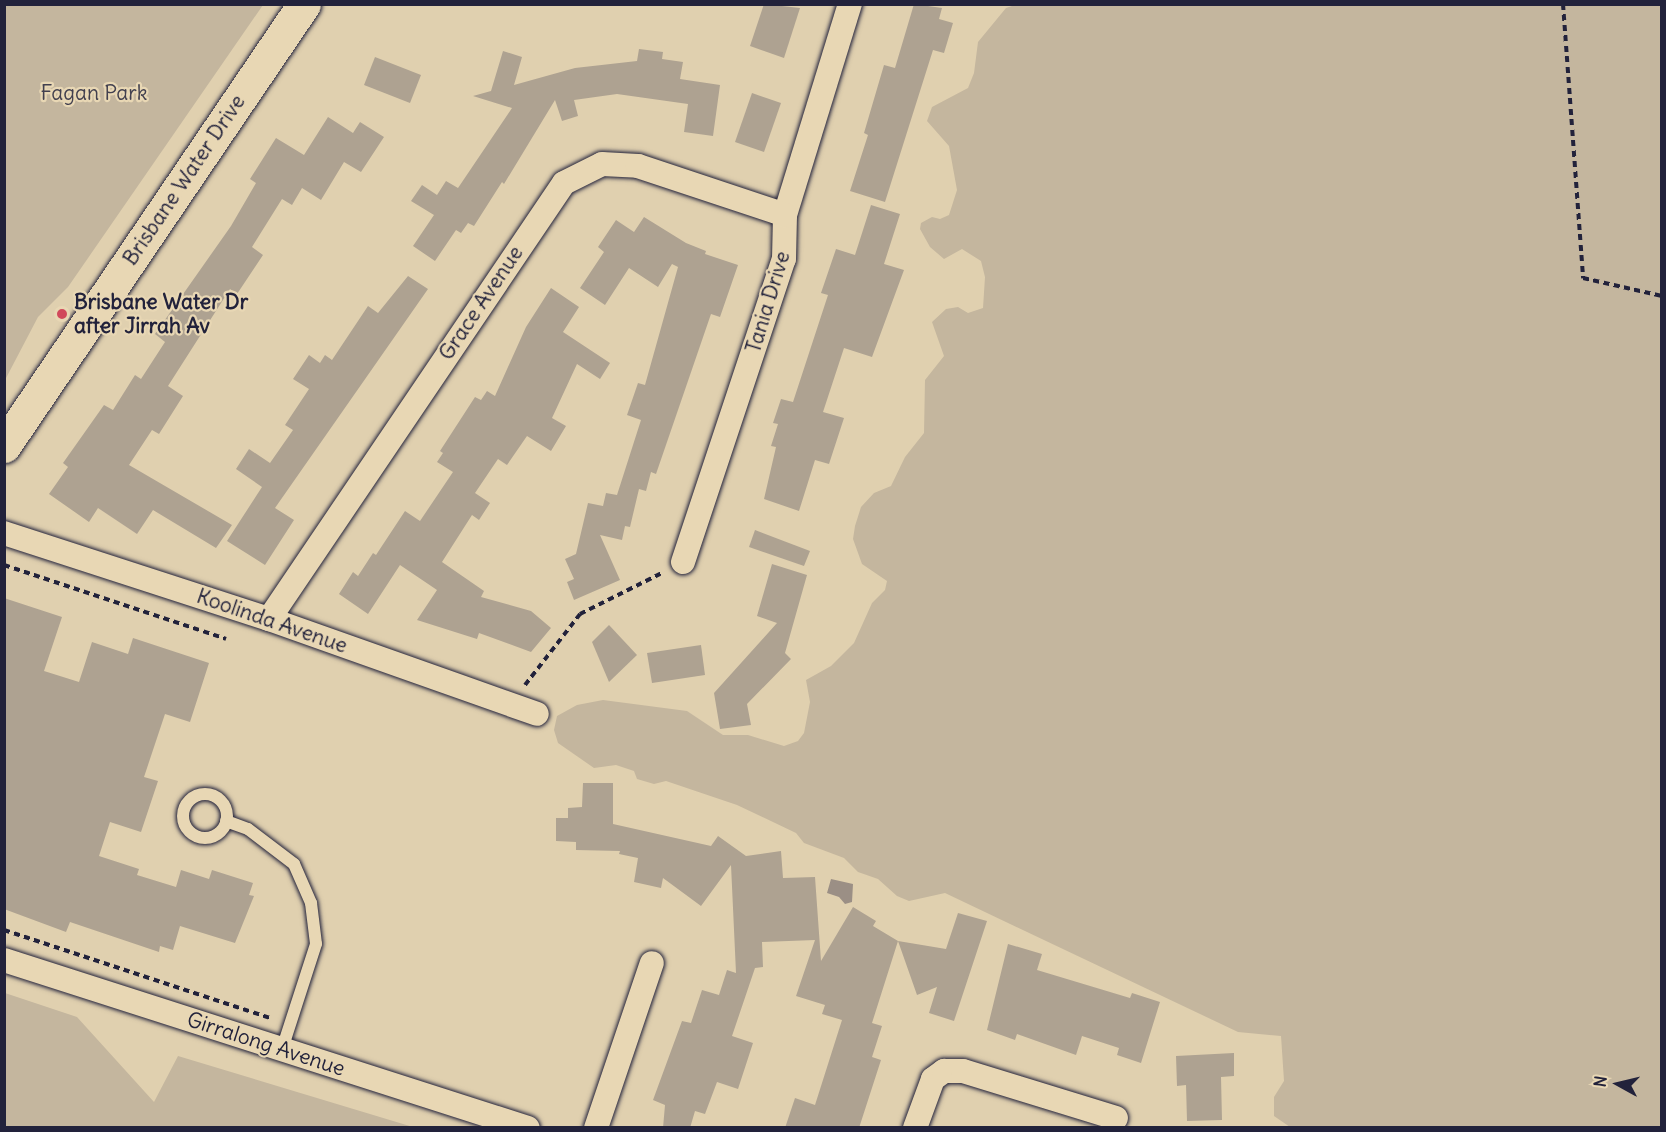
<!DOCTYPE html>
<style>
body{margin:0}
#map{position:relative;width:1666px;height:1132px;overflow:hidden;background:#e0d0af;font-family:Delius,sans-serif}
div>[style]{position:absolute}
[style*='--x']{left:calc(var(--x)*1px);top:calc(var(--y)*1px);width:calc(var(--w)*1px);rotate:calc(var(--a)*1deg)}
.green>*{inset:0;background:#c4b69e}
.water>*{inset:0;background:#9b8f85}
.building>*{inset:0;background:#aea291}
.path>*{height:4px;margin-top:-2px;transform-origin:0;background:repeating-linear-gradient(90deg,#22223b 0 6px,transparent 0 10.5px)}
.roads{filter:drop-shadow(0 0 2px #22223b) drop-shadow(0 0 2px #22223b)}
.lane>*{height:12px;margin:-6px;padding:0 6px;transform-origin:6px;border-radius:6px;background:#e8d7b4}
.lane>.ring{margin:-6px;padding:0;box-sizing:content-box;background:none;border:12px solid #e8d7b4;border-radius:50%}
.street>*{height:24px;margin:-12px;padding:0 12px;transform-origin:12px;border-radius:12px;background:#e8d7b4}
.secondary>*{height:33px;margin:-16.5px;padding:0 16.5px;transform-origin:16.5px;border-radius:16.5px;background:#e8d7b4}
.dots>*{width:16px;height:16px;translate:-50% -50%;box-sizing:border-box;border:3px solid #e8d7b4;border-radius:50%}
span{translate:-50% -50%;white-space:nowrap;text-align:center;line-height:1.15;-webkit-text-stroke:4.5px #e8d7b4;paint-order:stroke}
.park-label{font-size:21px;color:#42404f}
.street-label{font-size:21px;color:#22223b}
.poi-label{font-size:21px;color:#22223b;font-weight:700}
.left{translate:0 -50%;text-align:left}
.frame{position:absolute;inset:0;border:6px solid #22223b;pointer-events:none}
.north{position:absolute;left:1588px;top:1054px;width:60px;height:60px;-webkit-text-stroke:4px #e8d7b4;paint-order:stroke;rotate:278deg;font-size:16px;font-weight:700;line-height:24px;text-align:center;color:#22223b}
.north::after{content:'';display:block;margin:auto;width:21px;height:27px;background:#22223b;clip-path:polygon(50% 0,100% 100%,50% 72%,0 100%)}
</style>
<div id="map">
<div class="green">
<i style="clip-path:polygon(5px 4px,263px 5px,68px 287px,38px 317px,5px 380px)"></i>
<i style="clip-path:polygon(1018px 4px,1661px 5px,1661px 1127px,1290px 1127px,1274px 1116px,1274px 1097px,1284px 1081px,1281px 1036px,1238px 1032px,945px 893px,909px 901px,897px 896px,878px 879px,858px 872px,844px 858px,804px 843px,796px 833px,737px 805px,666px 781px,654px 784px,637px 779px,634px 771px,616px 765px,594px 768px,558px 743px,554px 730px,557px 716px,577px 705px,603px 700px,687px 711px,723px 735px,748px 735px,784px 746px,798px 741px,804px 733px,810px 702px,806px 680px,831px 666px,854px 643px,872px 603px,885px 590px,887px 581px,862px 564px,853px 539px,855px 526px,861px 507px,874px 493px,891px 486px,905px 457px,924px 433px,925px 380px,944px 356px,932px 322px,946px 309px,958px 307px,968px 313px,983px 308px,985px 277px,981px 261px,962px 249px,944px 259px,930px 247px,920px 229px,921px 223px,932px 217px,940px 219px,949px 215px,957px 190px,949px 146px,927px 121px,932px 107px,968px 88px,974px 73px,978px 42px,1006px 8px)"></i>
<i style="clip-path:polygon(5px 993px,77px 1017px,154px 1102px,178px 1056px,413px 1127px,5px 1127px)"></i>
</div>
<div class="water">
<i style="clip-path:polygon(831px 879px,853px 884px,852px 902px,845px 904px,839px 897px,827px 893px)"></i>
</div>
<div class="building">
<i style="clip-path:polygon(764px 4px,800px 8px,784px 58px,750px 46px)"></i>
<i style="clip-path:polygon(914px 4px,942px 8px,939px 19px,953px 23px,944px 53px,933px 50px,885px 202px,850px 191px,868px 135px,864px 133px,884px 65px,895px 68px)"></i>
<i style="clip-path:polygon(639px 49px,663px 52px,662px 59px,683px 62px,680px 79px,720px 85px,713px 136px,684px 132px,688px 104px,617px 94px,574px 100px,578px 116px,562px 121px,555px 100px,504px 184px,502px 182px,474px 226px,468px 223px,461px 233px,456px 230px,435px 261px,413px 246px,434px 215px,411px 201px,422px 185px,437px 195px,446px 181px,458px 188px,512px 108px,473px 96px,491px 91px,503px 51px,522px 57px,514px 85px,575px 68px,637px 61px)"></i>
<i style="clip-path:polygon(375px 57px,421px 75px,410px 103px,364px 85px)"></i>
<i style="clip-path:polygon(752px 93px,781px 103px,764px 152px,735px 142px)"></i>
<i style="clip-path:polygon(328px 117px,353px 133px,360px 122px,384px 137px,361px 172px,344px 162px,321px 200px,302px 188px,292px 205px,282px 199px,252px 247px,263px 255px,237px 294px,230px 289px,168px 386px,183px 396px,159px 434px,152px 430px,129px 465px,232px 525px,216px 548px,153px 510px,137px 534px,98px 508px,89px 522px,49px 494px,68px 467px,63px 463px,104px 405px,113px 410px,135px 375px,141px 379px,165px 342px,155px 334px,231px 226px,256px 183px,250px 179px,276px 138px,304px 155px)"></i>
<i style="clip-path:polygon(871px 205px,900px 214px,884px 264px,904px 270px,872px 357px,844px 348px,823px 412px,844px 418px,829px 464px,815px 460px,799px 511px,764px 499px,776px 447px,771px 446px,778px 424px,773px 423px,781px 399px,793px 402px,828px 295px,821px 293px,836px 249px,855px 255px)"></i>
<i style="clip-path:polygon(644px 217px,686px 243px,706px 251px,705px 254px,738px 265px,720px 317px,711px 314px,656px 474px,651px 472px,646px 491px,639px 489px,630px 527px,625px 526px,622px 540px,600px 535px,620px 580px,574px 600px,567px 582px,574px 579px,565px 559px,576px 554px,588px 503px,603px 506px,606px 493px,617px 495px,641px 420px,627px 415px,638px 383px,645px 385px,678px 267px,672px 264px,658px 287px,629px 268px,605px 305px,580px 288px,604px 252px,598px 247px,616px 220px,634px 232px)"></i>
<i style="clip-path:polygon(408px 276px,428px 289px,275px 508px,294px 520px,265px 565px,227px 541px,262px 487px,236px 469px,249px 449px,270px 463px,293px 430px,285px 425px,309px 389px,293px 379px,309px 355px,320px 363px,325px 355px,332px 360px,368px 306px,378px 313px)"></i>
<i style="clip-path:polygon(551px 288px,579px 307px,563px 332px,610px 363px,600px 379px,577px 364px,552px 418px,566px 426px,551px 451px,527px 436px,507px 465px,498px 459px,475px 493px,490px 503px,479px 520px,472px 515px,442px 562px,484px 591px,481px 597px,531px 611px,551px 628px,531px 652px,479px 633px,477px 639px,417px 620px,437px 590px,400px 565px,368px 614px,339px 594px,353px 572px,358px 576px,373px 553px,376px 555px,405px 511px,420px 521px,453px 472px,437px 462px,443px 453px,440px 451px,475px 397px,481px 400px,487px 391px,495px 396px,526px 327px)"></i>
<i style="clip-path:polygon(755px 530px,810px 551px,804px 566px,749px 547px)"></i>
<i style="clip-path:polygon(772px 564px,807px 575px,785px 653px,791px 659px,747px 704px,751px 725px,720px 729px,714px 693px,777px 623px,757px 616px)"></i>
<i style="clip-path:polygon(4px 598px,62px 617px,44px 671px,79px 682px,92px 642px,128px 654px,133px 638px,209px 663px,190px 722px,165px 714px,144px 777px,158px 781px,141px 832px,110px 822px,99px 856px,139px 869px,137px 875px,176px 887px,181px 870px,209px 879px,212px 870px,253px 883px,249px 895px,254px 896px,235px 943px,180px 926px,173px 950px,160px 946px,159px 952px,70px 922px,66px 932px,4px 909px)"></i>
<i style="clip-path:polygon(609px 625px,637px 655px,609px 682px,592px 642px)"></i>
<i style="clip-path:polygon(701px 645px,705px 675px,652px 683px,647px 653px)"></i>
<i style="clip-path:polygon(583px 783px,613px 783px,613px 824px,711px 846px,718px 836px,746px 856px,781px 851px,783px 878px,815px 877px,821px 961px,853px 907px,876px 921px,873px 926px,898px 941px,946px 949px,958px 913px,987px 921px,954px 1021px,929px 1013px,937px 987px,917px 995px,898px 941px,872px 1023px,882px 1026px,872px 1057px,881px 1060px,859px 1128px,785px 1128px,795px 1098px,815px 1105px,842px 1020px,822px 1014px,825px 1005px,796px 996px,815px 940px,762px 942px,763px 967px,755px 968px,732px 1036px,753px 1043px,738px 1089px,717px 1082px,705px 1114px,695px 1111px,690px 1128px,663px 1128px,665px 1105px,653px 1100px,682px 1021px,691px 1023px,702px 990px,719px 995px,727px 970px,736px 973px,731px 865px,701px 906px,663px 878px,661px 888px,634px 882px,638px 858px,619px 854px,620px 851px,576px 850px,576px 842px,556px 841px,556px 818px,568px 818px,568px 808px,582px 807px)"></i>
<i style="clip-path:polygon(1008px 944px,1042px 954px,1037px 970px,1130px 998px,1132px 993px,1160px 1002px,1141px 1063px,1117px 1055px,1119px 1048px,1082px 1036px,1076px 1055px,1017px 1034px,1015px 1040px,987px 1030px)"></i>
<i style="clip-path:polygon(1234px 1053px,1234px 1076px,1221px 1077px,1222px 1120px,1187px 1121px,1186px 1085px,1177px 1086px,1176px 1056px)"></i>
</div>
<div class="path">
<i style="--x:1563;--y:4;--w:275;--a:85.8"></i>
<i style="--x:1583;--y:278;--w:81;--a:12.8"></i>
<i style="--x:4;--y:565;--w:234;--a:18.4"></i>
<i style="--x:525;--y:685;--w:90;--a:-52.2"></i>
<i style="--x:580;--y:614;--w:94;--a:-26.6"></i>
<i style="--x:4;--y:930;--w:283;--a:18.3"></i>
</div>
<div class="roads">
<div class="lane">
<i class="ring" style="left:183px;top:794px;width:32px;height:32px"></i>
<i style="--x:226;--y:821;--w:23;--a:20"></i>
<i style="--x:248;--y:829;--w:58;--a:37.3"></i>
<i style="--x:294;--y:864;--w:43;--a:66.4"></i>
<i style="--x:311;--y:903;--w:41;--a:83"></i>
<i style="--x:316;--y:944;--w:110;--a:107.9"></i>
</div>
<div class="street">
<i style="--x:4;--y:533;--w:279;--a:18"></i>
<i style="--x:269;--y:619;--w:284;--a:19.5"></i>
<i style="--x:683;--y:562;--w:319;--a:-71.6"></i>
<i style="--x:784;--y:259;--w:44;--a:-88.7"></i>
<i style="--x:785;--y:215;--w:221;--a:-72.9"></i>
<i style="--x:269;--y:619;--w:526;--a:-55.92"></i>
<i style="--x:564;--y:183;--w:42;--a:-26.6"></i>
<i style="--x:602;--y:164;--w:36;--a:3"></i>
<i style="--x:638;--y:166;--w:155;--a:18.4"></i>
<i style="--x:4;--y:960;--w:550;--a:17.78"></i>
<i style="--x:596;--y:1128;--w:174;--a:-71.3"></i>
<i style="--x:915;--y:1128;--w:52;--a:-69.8"></i>
<i style="--x:933;--y:1079;--w:14;--a:-36"></i>
<i style="--x:944;--y:1071;--w:19;--a:0"></i>
<i style="--x:963;--y:1071;--w:160;--a:17.1"></i>
</div>
<div class="secondary">
<i style="--x:4;--y:446;--w:534;--a:-55.83"></i>
</div>
</div>
<div class="dots">
<i style="left:62px;top:314px;background:#d1495b"></i>
</div>
<div class="park-label">
<span style="left:94px;top:93px">Fagan Park</span>
</div>
<div class="street-label">
<span style="left:184px;top:180px;rotate:-56deg">Brisbane Water Drive</span>
<span style="left:768px;top:302px;rotate:-73deg">Tania Drive</span>
<span style="left:481px;top:303px;rotate:-56deg">Grace Avenue</span>
<span style="left:272px;top:621px;rotate:19deg">Koolinda Avenue</span>
<span style="left:266px;top:1044px;rotate:18deg">Girralong Avenue</span>
</div>
<div class="poi-label">
<span class="left" style="left:74px;top:314px">Brisbane Water Dr<br>after Jirrah Av</span>
</div>
<div class="frame"></div>
<div class="north">N</div>
</div>
